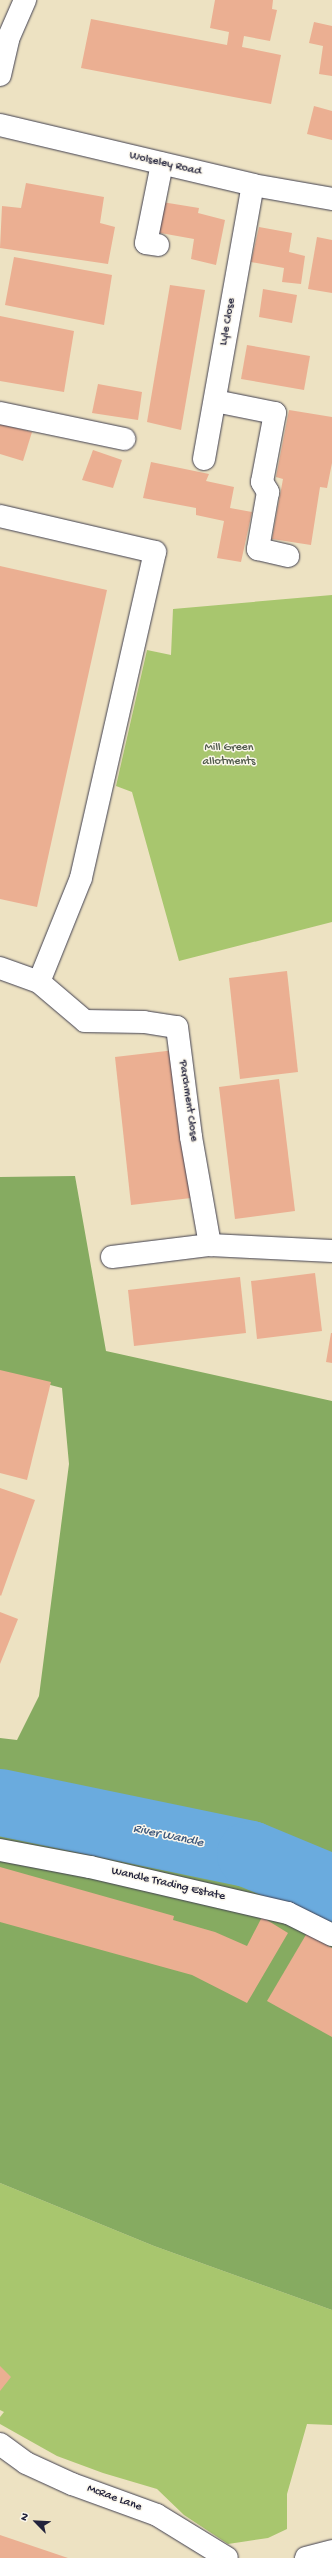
<!DOCTYPE html>
<style>
body{margin:0}
#map{position:relative;width:332px;height:2558px;overflow:hidden;background:#ede2c2;font-family:"Gochi Hand",sans-serif}
div>[style]{position:absolute}
[style*='--x']{left:calc(var(--x)*1px);top:calc(var(--y)*1px);width:calc(var(--w)*1px);rotate:calc(var(--a)*1deg)}
.green>*{inset:0;background:#a8c66e}
.forest>*{inset:0;background:#86ab61}
.river>*{height:67px;margin:-33.5px;padding:0 33.5px;transform-origin:33.5px;border-radius:33.5px;background:#6aabde}
.building>*{inset:0;background:#ebaf92}
.roads{filter:drop-shadow(0 0 1px #403f4f) drop-shadow(0 0 1px #403f4f)}
.minor>*{height:22px;margin:-11px;padding:0 11px;transform-origin:11px;border-radius:11px;background:#fff}
span{translate:-50% -50%;white-space:nowrap;text-align:center;line-height:1.15;-webkit-text-stroke:3px #fbf7ec;paint-order:stroke}
.street-label{font-size:12px;color:#22223b}
.park-label{font-size:12px;color:#515b4d}
.water-label{font-size:13px;color:#3f597c;font-style:italic}
.north{position:absolute;left:16px;top:2502px;width:40px;height:40px;-webkit-text-stroke:3px #fbf7ec;paint-order:stroke;rotate:294deg;font-size:11px;font-weight:700;line-height:16px;text-align:center;color:#22223b}
.north::after{content:'';display:block;margin:auto;width:14px;height:18px;background:#22223b;clip-path:polygon(50% 0,100% 100%,50% 72%,0 100%)}
</style>
<div id="map">
<div class="green">
<i style="clip-path:polygon(332px 595px,332px 922px,179px 961px,132px 792px,116px 786px,147px 650px,171px 655px,173px 609px)"></i>
<i style="clip-path:polygon(0 2183px,154px 2246px,332px 2310px,332px 2425px,307px 2424px,287px 2494px,287px 2529px,268px 2538px,228px 2544px,184px 2515px,157px 2489px,103px 2473px,57px 2456px,0 2424px,0 2417px,4px 2412px,0 2410px)"></i>
</div>
<div class="forest">
<i style="clip-path:polygon(75px 1176px,106px 1351px,332px 1401px,332px 2310px,154px 2246px,0 2183px,0 1738px,17px 1740px,39px 1696px,69px 1464px,62px 1388px,0 1372px,0 1177px)"></i>
</div>
<div class="river">
<i style="--x:0;--y:1802;--w:255;--a:11.7"></i>
<i style="--x:250;--y:1854;--w:89;--a:22.5"></i>
</div>
<div class="building">
<i style="clip-path:polygon(215px 0,273px 0,272px 9px,277px 10px,270px 41px,244px 36px,242px 47px,281px 55px,271px 104px,81px 68px,91px 19px,227px 45px,229px 32px,210px 28px)"></i>
<i style="clip-path:polygon(314px 22px,332px 26px,332px 76px,319px 74px,323px 46px,309px 43px)"></i>
<i style="clip-path:polygon(314px 106px,332px 111px,332px 140px,307px 134px)"></i>
<i style="clip-path:polygon(26px 183px,104px 197px,100px 223px,115px 227px,108px 264px,0 248px,2px 206px,21px 208px)"></i>
<i style="clip-path:polygon(162px 202px,199px 208px,198px 213px,225px 220px,216px 265px,191px 259px,194px 239px,155px 232px)"></i>
<i style="clip-path:polygon(259px 227px,292px 233px,289px 252px,305px 256px,301px 284px,282px 282px,284px 268px,251px 262px)"></i>
<i style="clip-path:polygon(317px 237px,332px 240px,332px 293px,308px 289px)"></i>
<i style="clip-path:polygon(14px 257px,112px 275px,104px 325px,5px 305px)"></i>
<i style="clip-path:polygon(170px 285px,205px 290px,181px 430px,147px 422px)"></i>
<i style="clip-path:polygon(263px 289px,297px 295px,292px 323px,259px 317px)"></i>
<i style="clip-path:polygon(0 316px,74px 331px,64px 392px,0 381px)"></i>
<i style="clip-path:polygon(247px 345px,310px 356px,304px 390px,241px 379px)"></i>
<i style="clip-path:polygon(98px 384px,142px 392px,138px 420px,92px 413px)"></i>
<i style="clip-path:polygon(289px 410px,332px 417px,332px 463px,327px 488px,320px 487px,311px 545px,272px 539px,283px 479px,276px 477px)"></i>
<i style="clip-path:polygon(0 424px,32px 432px,23px 461px,0 454px)"></i>
<i style="clip-path:polygon(93px 450px,122px 460px,113px 488px,82px 480px)"></i>
<i style="clip-path:polygon(151px 462px,209px 474px,206px 481px,234px 487px,230px 508px,252px 512px,241px 562px,217px 558px,224px 521px,196px 515px,196px 508px,143px 498px)"></i>
<i style="clip-path:polygon(0 566px,107px 590px,37px 907px,0 899px)"></i>
<i style="clip-path:polygon(287px 971px,298px 1072px,240px 1079px,229px 978px)"></i>
<i style="clip-path:polygon(175px 1050px,191px 1198px,131px 1205px,115px 1057px)"></i>
<i style="clip-path:polygon(279px 1079px,295px 1211px,235px 1219px,219px 1087px)"></i>
<i style="clip-path:polygon(315px 1273px,322px 1331px,257px 1339px,251px 1281px)"></i>
<i style="clip-path:polygon(240px 1277px,246px 1333px,134px 1346px,128px 1290px)"></i>
<i style="clip-path:polygon(331px 1333px,332px 1333px,332px 1363px,326px 1362px)"></i>
<i style="clip-path:polygon(0 1370px,51px 1382px,27px 1480px,0 1473px)"></i>
<i style="clip-path:polygon(0 1488px,35px 1500px,1px 1596px,0 1595px)"></i>
<i style="clip-path:polygon(0 1612px,18px 1619px,0 1664px)"></i>
<i style="clip-path:polygon(0 1867px,174px 1916px,173px 1920px,215px 1932px,247px 1946px,262px 1917px,288px 1933px,247px 2003px,192px 1975px,0 1922px)"></i>
<i style="clip-path:polygon(307px 1933px,332px 1948px,332px 2037px,267px 2001px)"></i>
<i style="clip-path:polygon(0 2366px,11px 2377px,0 2391px)"></i>
<i style="clip-path:polygon(0 2535px,68px 2558px,0 2558px)"></i>
</div>
<div class="roads">
<div class="minor">
<i style="--x:0;--y:75;--w:37;--a:-77"></i>
<i style="--x:8;--y:39;--w:43;--a:-66.4"></i>
<i style="--x:0;--y:125;--w:260;--a:13.3"></i>
<i style="--x:253;--y:185;--w:80;--a:10"></i>
<i style="--x:158;--y:245;--w:12;--a:-171"></i>
<i style="--x:146;--y:243;--w:81;--a:-78.6"></i>
<i style="--x:215;--y:401;--w:61;--a:11.3"></i>
<i style="--x:275;--y:413;--w:70;--a:100.7"></i>
<i style="--x:262;--y:482;--w:12;--a:59"></i>
<i style="--x:268;--y:492;--w:58;--a:100"></i>
<i style="--x:258;--y:549;--w:31;--a:13"></i>
<i style="--x:0;--y:413;--w:127;--a:11.8"></i>
<i style="--x:204;--y:459;--w:278;--a:-79.9"></i>
<i style="--x:0;--y:516;--w:159;--a:13.1"></i>
<i style="--x:155;--y:552;--w:334;--a:102.8"></i>
<i style="--x:81;--y:878;--w:112;--a:112"></i>
<i style="--x:0;--y:968;--w:41;--a:19.7"></i>
<i style="--x:39;--y:982;--w:60;--a:40.3"></i>
<i style="--x:85;--y:1021;--w:59;--a:1"></i>
<i style="--x:144;--y:1022;--w:33;--a:9"></i>
<i style="--x:177;--y:1027;--w:111;--a:82.7"></i>
<i style="--x:191;--y:1137;--w:110;--a:80"></i>
<i style="--x:210;--y:1245;--w:122;--a:2.8"></i>
<i style="--x:112;--y:1257;--w:99;--a:-7"></i>
<i style="--x:0;--y:1850;--w:92;--a:10.7"></i>
<i style="--x:90;--y:1867;--w:203;--a:13.1"></i>
<i style="--x:288;--y:1913;--w:49;--a:26.6"></i>
<i style="--x:0;--y:2444;--w:32;--a:36"></i>
<i style="--x:26;--y:2463;--w:51;--a:24.5"></i>
<i style="--x:72;--y:2484;--w:90;--a:20"></i>
<i style="--x:157;--y:2515;--w:82;--a:31.6"></i>
<i style="--x:306;--y:2558;--w:27;--a:-15"></i>
</div>
</div>
<div class="street-label">
<span style="left:165px;top:165px;rotate:13deg">Wolseley Road</span>
<span style="left:229px;top:322px;rotate:-80deg">Lyle Close</span>
<span style="left:187px;top:1101px;rotate:82deg">Parchment Close</span>
<span style="left:168px;top:1885px;rotate:13deg">Wandle Trading Estate</span>
<span style="left:114px;top:2499px;rotate:20deg">McRae Lane</span>
</div>
<div class="park-label">
<span style="left:229px;top:756px">Mill Green<br>allotments</span>
</div>
<div class="water-label">
<span style="left:168px;top:1837px;rotate:12deg">River Wandle</span>
</div>
<div class="north">N</div>
</div>
